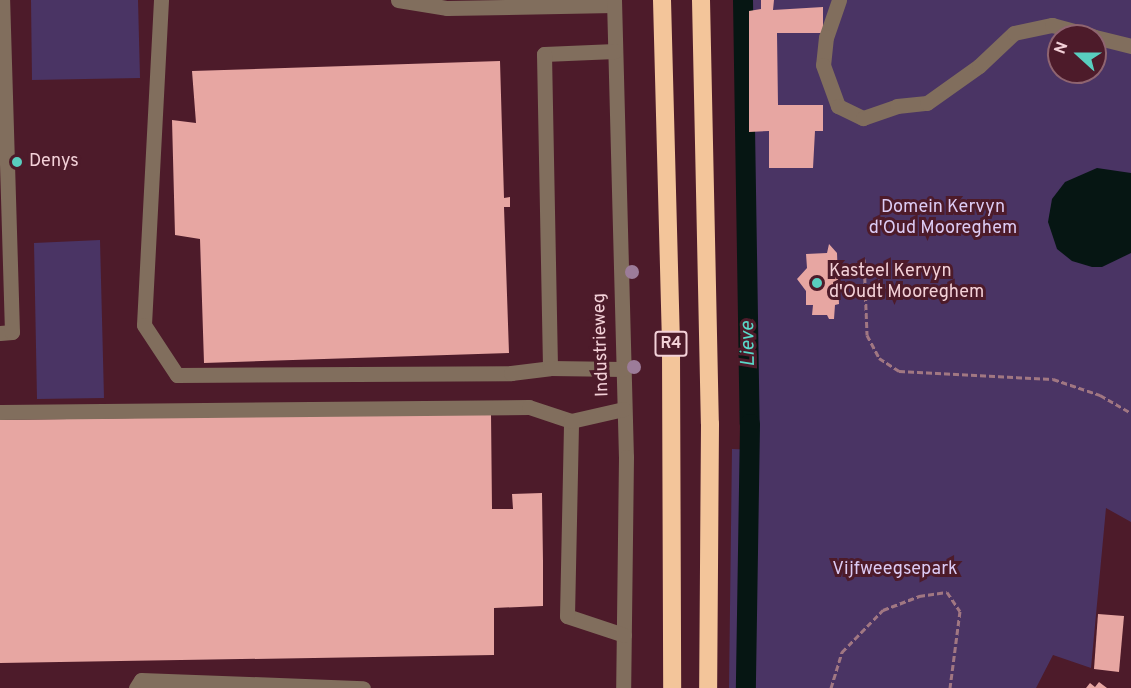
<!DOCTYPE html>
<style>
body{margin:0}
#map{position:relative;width:1131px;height:688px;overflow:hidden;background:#4d1b2a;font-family:Overpass,sans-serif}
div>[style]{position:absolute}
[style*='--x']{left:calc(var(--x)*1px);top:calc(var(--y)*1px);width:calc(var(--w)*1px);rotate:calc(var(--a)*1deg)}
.green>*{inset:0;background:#4a3464}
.water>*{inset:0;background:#061613}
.canal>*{height:20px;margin:-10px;padding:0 10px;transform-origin:10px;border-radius:10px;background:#061613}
.building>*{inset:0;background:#e7a6a2}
.path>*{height:3px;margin-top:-1.5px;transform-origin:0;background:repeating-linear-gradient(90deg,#a17782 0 6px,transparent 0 9px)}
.minor>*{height:15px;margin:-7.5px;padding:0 7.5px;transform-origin:7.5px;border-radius:7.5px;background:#816e5d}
.highway>*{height:18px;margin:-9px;padding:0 9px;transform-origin:9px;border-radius:9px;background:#f3c59a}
.trees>*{width:14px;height:14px;margin:-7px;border-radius:50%;background:#9c7c99}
.dots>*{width:16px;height:16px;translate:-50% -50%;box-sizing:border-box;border:3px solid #4d1b2a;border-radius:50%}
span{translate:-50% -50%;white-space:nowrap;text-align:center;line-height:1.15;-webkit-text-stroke:6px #4d1b2a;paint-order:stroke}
.shield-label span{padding:2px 4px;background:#4d1b2a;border:2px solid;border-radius:4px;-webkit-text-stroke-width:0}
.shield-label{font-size:16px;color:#f3d1d8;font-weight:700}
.poi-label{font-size:18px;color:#f3d1d8}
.left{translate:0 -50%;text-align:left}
.park-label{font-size:18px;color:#dccbf4}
.street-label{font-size:18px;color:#f3d1d8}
.water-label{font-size:20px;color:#59d9c9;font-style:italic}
.north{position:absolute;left:1047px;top:24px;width:60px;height:60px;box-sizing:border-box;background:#4d1b2a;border:2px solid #8f6470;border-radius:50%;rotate:291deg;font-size:16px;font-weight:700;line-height:24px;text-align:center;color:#f3d1d8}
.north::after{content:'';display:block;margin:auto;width:21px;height:27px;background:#59cebf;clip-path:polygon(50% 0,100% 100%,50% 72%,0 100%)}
</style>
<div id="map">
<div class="green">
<i style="clip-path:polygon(31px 0,138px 0,140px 78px,32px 80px)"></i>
<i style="clip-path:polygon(evenodd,749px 0,1131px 0,1131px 522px,1106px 508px,1091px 668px,1053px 655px,1036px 688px,729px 688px,732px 449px,757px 450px,749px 0,1059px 36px,1095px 36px,1095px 72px,1059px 72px,1059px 36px)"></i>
<i style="clip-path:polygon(100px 240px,104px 398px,37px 399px,34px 243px)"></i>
</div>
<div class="water">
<i style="clip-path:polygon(1097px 168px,1131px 173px,1131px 253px,1102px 267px,1092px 267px,1072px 261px,1057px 249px,1048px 222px,1052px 199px,1065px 182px)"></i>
</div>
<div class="canal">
<i style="--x:743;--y:0;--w:424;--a:89.1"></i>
<i style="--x:750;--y:424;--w:264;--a:90.9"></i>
</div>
<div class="building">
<i style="clip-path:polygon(761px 0,774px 0,773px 10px,823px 7px,823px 33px,777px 33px,778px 105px,823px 105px,823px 131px,815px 131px,813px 168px,769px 168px,769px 131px,749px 132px,749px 11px,761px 9px)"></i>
<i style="clip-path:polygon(500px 61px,504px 198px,510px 197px,510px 207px,504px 207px,509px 353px,204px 363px,200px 239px,175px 235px,172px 120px,196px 123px,192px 71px)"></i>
<i style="clip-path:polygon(829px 244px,837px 253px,839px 304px,835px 305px,834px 319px,829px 319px,827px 315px,812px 315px,813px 305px,806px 305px,806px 291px,797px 279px,807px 268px,806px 254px,827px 253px)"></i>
<i style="clip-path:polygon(491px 413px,492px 509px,513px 509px,512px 494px,542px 493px,543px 562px,543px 606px,494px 608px,494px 655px,0 663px,0 420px)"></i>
<i style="clip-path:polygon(1098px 614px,1124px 616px,1119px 672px,1094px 669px)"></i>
<i style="clip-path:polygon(1099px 682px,1107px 688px,1086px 688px,1090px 683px,1095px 687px)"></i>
</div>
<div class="path">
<i style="--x:864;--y:259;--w:76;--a:87.7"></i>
<i style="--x:867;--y:335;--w:26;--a:62"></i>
<i style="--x:879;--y:358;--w:24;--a:33"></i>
<i style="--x:899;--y:371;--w:154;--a:3"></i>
<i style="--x:1053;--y:379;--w:50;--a:18.8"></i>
<i style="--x:1100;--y:395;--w:36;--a:30"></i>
<i style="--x:831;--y:688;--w:38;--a:-73"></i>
<i style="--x:842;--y:652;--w:59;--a:-45.7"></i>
<i style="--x:883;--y:610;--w:39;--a:-21"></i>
<i style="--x:919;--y:596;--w:28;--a:-8"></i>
<i style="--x:947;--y:592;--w:23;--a:56"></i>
<i style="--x:960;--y:611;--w:78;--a:97.4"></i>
</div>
<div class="minor">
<i style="--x:161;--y:0;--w:325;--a:93"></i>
<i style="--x:144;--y:325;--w:60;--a:56.6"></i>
<i style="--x:177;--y:375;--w:334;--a:-0.3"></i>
<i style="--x:511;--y:373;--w:39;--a:-7"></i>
<i style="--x:398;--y:0;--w:50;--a:9.3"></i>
<i style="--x:447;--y:8;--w:167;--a:-1"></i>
<i style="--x:614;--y:0;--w:457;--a:88.5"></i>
<i style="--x:626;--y:457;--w:231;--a:90.7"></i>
<i style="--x:839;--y:0;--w:39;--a:109"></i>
<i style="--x:826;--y:37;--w:28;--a:96"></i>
<i style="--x:823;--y:65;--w:44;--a:69.9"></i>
<i style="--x:838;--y:106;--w:28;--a:26"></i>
<i style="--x:863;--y:118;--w:36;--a:-19"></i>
<i style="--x:897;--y:106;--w:30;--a:-6"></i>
<i style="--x:927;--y:103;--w:64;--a:-35.4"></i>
<i style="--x:979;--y:66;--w:48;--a:-43.3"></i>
<i style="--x:1014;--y:33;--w:39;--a:-12"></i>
<i style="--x:1052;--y:25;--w:42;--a:15"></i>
<i style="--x:1095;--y:37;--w:37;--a:14"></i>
<i style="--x:615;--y:51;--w:71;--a:177.6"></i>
<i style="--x:544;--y:54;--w:314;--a:88.9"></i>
<i style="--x:550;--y:368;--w:73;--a:0.8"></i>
<i style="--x:0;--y:333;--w:12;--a:-5"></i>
<i style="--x:12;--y:332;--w:332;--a:-91.7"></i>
<i style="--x:0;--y:412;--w:529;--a:-0.54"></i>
<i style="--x:529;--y:407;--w:44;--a:18.4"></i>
<i style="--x:624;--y:635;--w:60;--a:-161.6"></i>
<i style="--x:567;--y:616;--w:195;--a:-88.8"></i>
<i style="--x:571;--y:421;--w:54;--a:-12.8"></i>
<i style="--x:136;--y:688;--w:9;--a:-58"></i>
<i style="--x:141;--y:680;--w:222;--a:2.1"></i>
</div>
<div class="highway">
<i style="--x:662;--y:0;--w:351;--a:88.5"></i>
<i style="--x:671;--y:351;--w:337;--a:89.8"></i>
<i style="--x:701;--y:0;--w:424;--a:88.8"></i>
<i style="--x:710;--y:424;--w:264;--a:90.4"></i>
</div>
<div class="trees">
<i style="left:632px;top:272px"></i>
<i style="left:634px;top:367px"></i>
</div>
<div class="dots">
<i style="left:17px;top:162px;background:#59cebf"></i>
<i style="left:817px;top:283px;background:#59cebf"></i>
</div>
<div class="shield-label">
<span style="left:671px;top:344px">R4</span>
</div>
<div class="poi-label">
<span class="left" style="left:29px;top:162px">Denys</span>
<span class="left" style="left:829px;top:283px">Kasteel Kervyn<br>d'Oudt Mooreghem</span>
</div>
<div class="park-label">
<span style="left:943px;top:219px">Domein Kervyn<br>d'Oud Mooreghem</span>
<span style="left:895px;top:570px">Vijfweegsepark</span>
</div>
<div class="street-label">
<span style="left:602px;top:345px;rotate:-92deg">Industrieweg</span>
</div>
<div class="water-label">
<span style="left:749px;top:344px;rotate:-91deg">Lieve</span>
</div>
<div class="north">N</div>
</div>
